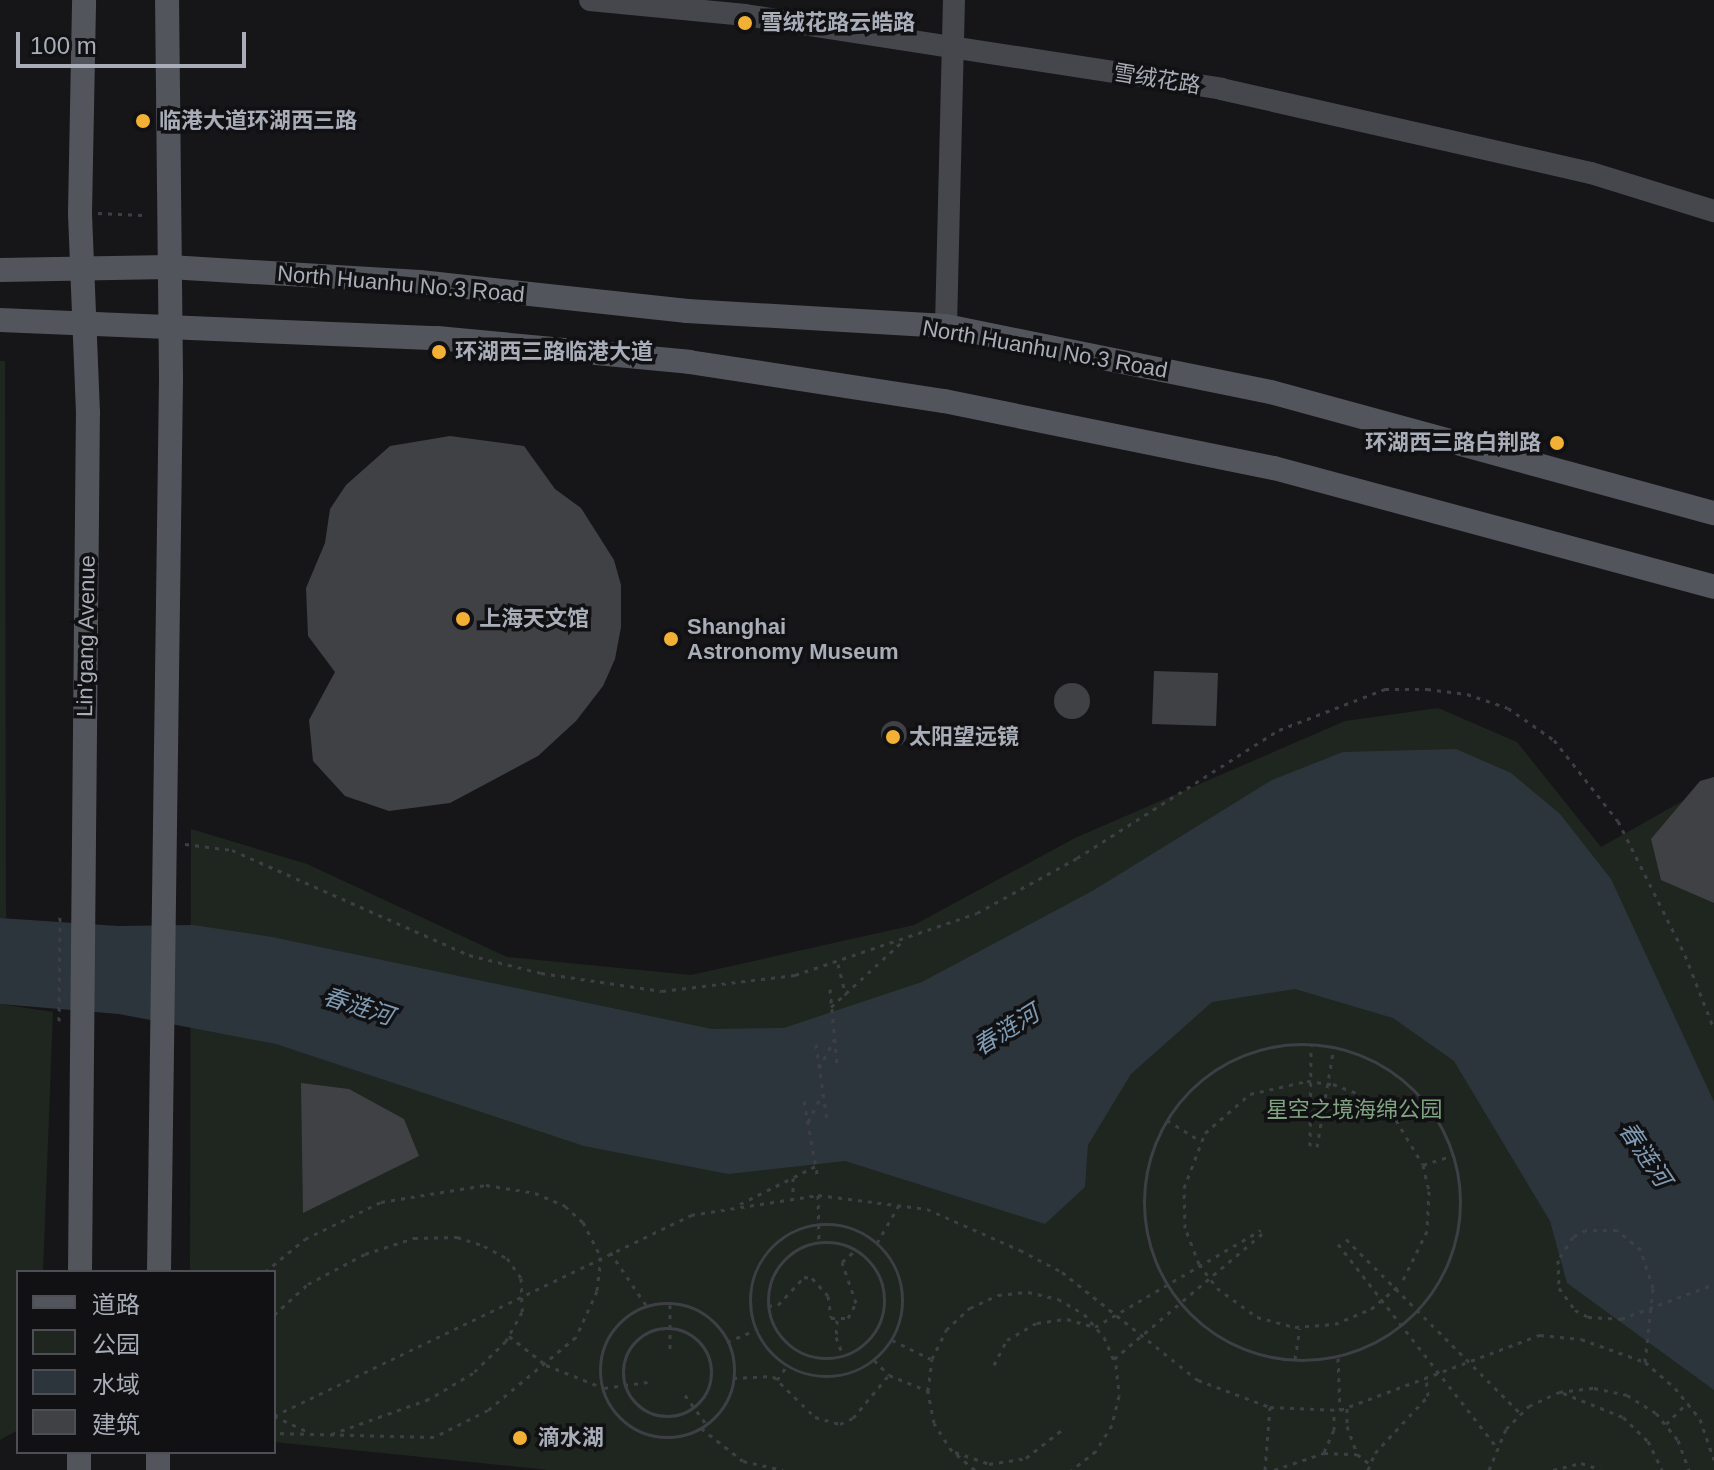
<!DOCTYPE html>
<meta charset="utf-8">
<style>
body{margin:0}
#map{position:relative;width:1714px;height:1470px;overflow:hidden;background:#161618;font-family:Arial,"Noto Sans SC",sans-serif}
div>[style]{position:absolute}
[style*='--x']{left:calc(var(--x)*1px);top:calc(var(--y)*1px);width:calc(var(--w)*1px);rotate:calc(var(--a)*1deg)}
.green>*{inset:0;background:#1e261f}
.water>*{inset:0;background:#2c353c}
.building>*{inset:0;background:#404145}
.round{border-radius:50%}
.path>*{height:3px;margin-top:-1.5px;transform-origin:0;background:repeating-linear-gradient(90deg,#3d3f44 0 4px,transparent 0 10px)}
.path>.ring{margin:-1.5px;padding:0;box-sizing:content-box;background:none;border:3px solid #3d3f44;border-radius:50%}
.secondary>*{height:22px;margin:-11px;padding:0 11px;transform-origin:11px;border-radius:11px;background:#45474d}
.primary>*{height:24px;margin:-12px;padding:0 12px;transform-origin:12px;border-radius:12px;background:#53555c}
.path-bridge>*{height:3px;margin-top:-1.5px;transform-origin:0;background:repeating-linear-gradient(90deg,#3d3f44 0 4px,transparent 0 10px)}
.dots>*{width:22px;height:22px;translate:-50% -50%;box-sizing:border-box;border:4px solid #111113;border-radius:50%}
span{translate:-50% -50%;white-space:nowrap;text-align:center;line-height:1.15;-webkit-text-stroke:7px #111113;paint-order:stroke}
.poi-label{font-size:22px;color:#a8adb8;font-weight:700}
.left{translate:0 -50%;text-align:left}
.right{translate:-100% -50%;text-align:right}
.street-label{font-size:22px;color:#a8adb8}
.park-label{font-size:22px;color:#7fa381}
.water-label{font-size:24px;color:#7f9bb3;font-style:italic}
.legend{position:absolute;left:16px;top:1270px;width:260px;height:184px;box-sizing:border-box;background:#111113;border:2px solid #4d4f55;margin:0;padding:10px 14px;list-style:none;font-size:24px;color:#a8adb8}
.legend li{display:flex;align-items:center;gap:16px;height:40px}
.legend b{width:40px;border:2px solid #4d4f55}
.scale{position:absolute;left:16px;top:32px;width:230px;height:36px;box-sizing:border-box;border:4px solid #a8adb8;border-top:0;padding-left:10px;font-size:24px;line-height:28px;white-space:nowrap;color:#a8adb8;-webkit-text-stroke:6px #111113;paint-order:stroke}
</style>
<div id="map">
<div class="green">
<i style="clip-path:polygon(0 361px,5px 361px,6px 918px,0 918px)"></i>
<i style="clip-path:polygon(1438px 708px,1517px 742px,1601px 847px,1688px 798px,1714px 798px,1714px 1470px,549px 1470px,274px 1442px,274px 1272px,190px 1272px,191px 829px,307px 864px,507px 957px,691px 975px,914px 925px,1075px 838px,1345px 721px)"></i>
<i style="clip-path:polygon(0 1004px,53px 1012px,43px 1272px,18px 1272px,18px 1430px,0 1440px)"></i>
</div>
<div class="water">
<i style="clip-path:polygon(1456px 749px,1511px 773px,1560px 814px,1611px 879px,1714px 1102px,1714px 1390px,1567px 1283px,1550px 1221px,1454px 1061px,1393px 1018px,1295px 989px,1212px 1002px,1131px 1074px,1088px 1145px,1085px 1187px,1045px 1224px,845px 1161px,728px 1174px,584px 1146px,276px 1044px,119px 1014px,0 1004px,0 918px,118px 926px,193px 925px,272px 937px,712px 1029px,784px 1028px,922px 982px,1094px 890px,1272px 780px,1343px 752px)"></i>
</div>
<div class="building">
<i style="clip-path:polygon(450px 436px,524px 446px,555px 489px,581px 508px,614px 560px,621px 585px,621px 627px,615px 659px,603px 686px,576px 721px,538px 756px,450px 803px,389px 811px,345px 796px,313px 761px,309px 720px,335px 672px,308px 636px,306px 588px,325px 543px,330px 509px,346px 485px,390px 446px)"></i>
<i style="clip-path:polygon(1154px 671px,1218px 673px,1216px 726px,1152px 724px)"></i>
<i class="round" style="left:1054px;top:683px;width:36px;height:36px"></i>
<i class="round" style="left:881px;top:721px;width:26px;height:26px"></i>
<i style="clip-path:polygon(1714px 777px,1714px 903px,1661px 880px,1651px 839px,1700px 781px)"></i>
<i style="clip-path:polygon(301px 1083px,349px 1089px,404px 1119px,419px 1156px,303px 1213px)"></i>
</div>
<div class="path">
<i style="--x:98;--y:213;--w:44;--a:2.6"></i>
<i style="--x:185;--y:844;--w:47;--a:7.3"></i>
<i style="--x:232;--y:850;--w:259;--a:23.9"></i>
<i style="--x:469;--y:955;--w:74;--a:14"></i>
<i style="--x:541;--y:973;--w:122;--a:8.5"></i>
<i style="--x:662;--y:991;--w:134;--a:-6.9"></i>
<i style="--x:795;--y:975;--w:192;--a:-18.8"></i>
<i style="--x:977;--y:913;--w:114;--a:-28.8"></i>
<i style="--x:1077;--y:858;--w:239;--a:-32.4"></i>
<i style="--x:1279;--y:730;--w:114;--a:-21.1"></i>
<i style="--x:1385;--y:689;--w:42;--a:0"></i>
<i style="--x:1427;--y:689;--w:40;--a:7.1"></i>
<i style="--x:1467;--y:694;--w:43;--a:18.9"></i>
<i style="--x:1508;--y:708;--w:56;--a:34.8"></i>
<i style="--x:1554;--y:740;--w:103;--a:51.7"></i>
<i style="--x:1618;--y:821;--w:150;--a:63.4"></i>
<i style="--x:1685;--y:955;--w:79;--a:68.6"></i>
<i style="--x:838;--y:964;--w:32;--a:76"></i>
<i style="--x:830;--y:989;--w:75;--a:84.7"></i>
<i style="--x:831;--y:1007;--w:100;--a:-42.6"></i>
<i style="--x:59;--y:1021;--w:108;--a:-89.5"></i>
<i class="ring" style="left:1144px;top:1044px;width:313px;height:313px"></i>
<i style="--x:816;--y:1044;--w:77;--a:81.8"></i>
<i style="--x:819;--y:1068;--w:32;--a:-62"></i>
<i style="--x:1333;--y:1084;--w:34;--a:21"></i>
<i style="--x:1365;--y:1096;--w:39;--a:38"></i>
<i style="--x:1396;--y:1120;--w:52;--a:59"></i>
<i style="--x:1423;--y:1165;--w:27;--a:77"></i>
<i style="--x:1429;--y:1191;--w:40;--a:92.9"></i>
<i style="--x:1427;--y:1231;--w:59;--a:116.1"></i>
<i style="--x:804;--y:1101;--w:79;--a:79.8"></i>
<i style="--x:1167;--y:1120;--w:40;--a:32"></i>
<i style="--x:808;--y:1122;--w:31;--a:-63"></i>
<i style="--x:1310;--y:1146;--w:102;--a:-89.4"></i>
<i style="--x:1317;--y:1147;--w:101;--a:-80.4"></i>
<i style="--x:1423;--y:1165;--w:32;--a:-18"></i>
<i style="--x:793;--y:1178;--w:20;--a:90"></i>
<i style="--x:818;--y:1195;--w:47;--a:88.8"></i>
<i style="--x:740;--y:1204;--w:85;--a:-26.6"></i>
<i class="ring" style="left:750px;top:1224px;width:149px;height:149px"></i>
<i style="--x:1346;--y:1239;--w:247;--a:45"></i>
<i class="ring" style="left:768px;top:1242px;width:113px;height:113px"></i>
<i style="--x:877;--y:1243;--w:44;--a:-59.9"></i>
<i style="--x:1338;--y:1244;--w:256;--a:52"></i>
<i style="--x:610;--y:1252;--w:64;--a:55.8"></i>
<i style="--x:1199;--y:1264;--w:39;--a:-111"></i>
<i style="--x:1185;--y:1228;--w:40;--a:-91.4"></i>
<i style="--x:1184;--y:1188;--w:59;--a:-69.1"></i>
<i style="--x:1205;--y:1133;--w:60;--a:-40.9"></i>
<i style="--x:1250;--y:1094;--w:58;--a:-12.8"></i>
<i style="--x:265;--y:1272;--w:52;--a:-39.5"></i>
<i style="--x:305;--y:1239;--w:85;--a:-26"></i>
<i style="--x:381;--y:1202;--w:106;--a:-9.2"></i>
<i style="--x:486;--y:1185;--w:50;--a:9.3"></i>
<i style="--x:535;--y:1193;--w:33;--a:23"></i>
<i style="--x:565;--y:1206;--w:24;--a:42"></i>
<i style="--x:583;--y:1222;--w:39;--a:63"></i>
<i style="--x:601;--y:1257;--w:34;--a:97"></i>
<i style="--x:597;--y:1291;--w:51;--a:114.5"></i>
<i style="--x:576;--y:1337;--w:114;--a:140.3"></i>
<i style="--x:488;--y:1410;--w:60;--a:153.4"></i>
<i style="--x:434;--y:1437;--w:160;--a:-178.6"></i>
<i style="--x:1217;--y:1288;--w:49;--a:35.9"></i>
<i style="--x:1257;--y:1317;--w:39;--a:15"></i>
<i style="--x:1295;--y:1327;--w:40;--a:-4.3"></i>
<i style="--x:1335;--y:1324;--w:39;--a:-23"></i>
<i class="ring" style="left:600px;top:1303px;width:131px;height:131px"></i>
<i style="--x:670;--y:1305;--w:44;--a:90"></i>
<i style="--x:768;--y:1306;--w:10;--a:-6"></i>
<i style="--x:778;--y:1305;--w:38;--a:-47"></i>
<i style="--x:804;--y:1277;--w:8;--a:7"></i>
<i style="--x:812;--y:1278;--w:24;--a:48"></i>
<i style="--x:828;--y:1296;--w:22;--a:82"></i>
<i style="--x:831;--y:1318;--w:17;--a:0"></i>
<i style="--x:848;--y:1318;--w:17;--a:-62"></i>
<i style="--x:856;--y:1303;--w:43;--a:-108.9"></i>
<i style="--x:842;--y:1262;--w:18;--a:-41"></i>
<i style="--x:274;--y:1315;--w:46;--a:-42.4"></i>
<i style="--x:308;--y:1284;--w:64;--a:-27.8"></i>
<i style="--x:365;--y:1254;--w:52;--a:-18.1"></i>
<i style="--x:414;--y:1238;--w:43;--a:-1.3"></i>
<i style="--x:457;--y:1237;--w:28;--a:18"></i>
<i style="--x:484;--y:1246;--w:26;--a:28"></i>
<i style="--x:507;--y:1258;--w:24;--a:55"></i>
<i style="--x:521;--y:1278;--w:34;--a:88"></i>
<i style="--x:522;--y:1312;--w:33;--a:119"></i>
<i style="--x:506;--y:1341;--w:46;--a:135.9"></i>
<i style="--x:473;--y:1373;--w:51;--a:149.4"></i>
<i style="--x:429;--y:1399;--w:103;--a:160.2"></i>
<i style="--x:837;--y:1320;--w:17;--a:93"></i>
<i style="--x:836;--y:1337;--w:19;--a:69"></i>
<i class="ring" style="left:623px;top:1328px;width:85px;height:85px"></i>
<i style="--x:509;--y:1336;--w:47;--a:38.1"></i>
<i style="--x:546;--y:1365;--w:62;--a:21.6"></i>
<i style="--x:604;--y:1388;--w:44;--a:-7.8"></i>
<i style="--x:892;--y:1340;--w:43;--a:26"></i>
<i style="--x:727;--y:1342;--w:30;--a:-23"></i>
<i style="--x:1338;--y:1358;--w:52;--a:87.8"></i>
<i style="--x:1114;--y:1359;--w:195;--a:-40.2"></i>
<i style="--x:1295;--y:1359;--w:31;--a:-81"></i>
<i style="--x:874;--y:1360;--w:21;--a:45"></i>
<i style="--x:889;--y:1375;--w:42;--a:22.3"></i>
<i style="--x:1645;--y:1362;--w:74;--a:-83.8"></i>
<i style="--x:994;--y:1365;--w:28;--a:-63"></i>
<i style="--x:1007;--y:1340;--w:34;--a:-30"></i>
<i style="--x:1037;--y:1323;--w:30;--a:-8"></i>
<i style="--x:1067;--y:1319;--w:29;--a:16"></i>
<i style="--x:1095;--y:1327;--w:192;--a:-30.3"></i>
<i style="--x:733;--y:1378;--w:40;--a:-2.9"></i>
<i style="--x:773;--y:1376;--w:59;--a:44.3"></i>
<i style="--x:815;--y:1417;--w:26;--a:16"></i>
<i style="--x:840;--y:1424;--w:14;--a:-25"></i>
<i style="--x:853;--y:1418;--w:56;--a:-50.1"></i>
<i style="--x:777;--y:1380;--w:16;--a:-55"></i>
<i style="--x:1563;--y:1393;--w:65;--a:21.8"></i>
<i style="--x:1623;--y:1417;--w:35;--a:44"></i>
<i style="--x:1648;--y:1441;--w:32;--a:64"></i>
<i style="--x:685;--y:1395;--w:36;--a:54"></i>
<i style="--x:1347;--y:1408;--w:18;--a:90"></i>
<i style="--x:1347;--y:1426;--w:30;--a:70"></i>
<i style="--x:274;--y:1416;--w:463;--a:-25.7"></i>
<i style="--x:691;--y:1215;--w:129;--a:-8.9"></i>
<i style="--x:818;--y:1195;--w:110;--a:7.3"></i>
<i style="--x:927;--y:1209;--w:102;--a:23.8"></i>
<i style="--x:1020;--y:1250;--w:47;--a:27.6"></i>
<i style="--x:1062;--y:1272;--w:174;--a:38.5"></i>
<i style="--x:1198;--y:1380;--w:77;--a:20.6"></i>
<i style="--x:1270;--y:1407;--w:70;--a:2.5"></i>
<i style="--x:1340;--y:1410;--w:214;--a:-20.6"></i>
<i style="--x:1540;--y:1335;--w:41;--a:5.6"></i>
<i style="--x:1581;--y:1339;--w:68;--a:19.8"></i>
<i style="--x:1645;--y:1362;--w:40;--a:41"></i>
<i style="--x:1675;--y:1388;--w:40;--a:51"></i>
<i style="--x:1700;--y:1419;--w:43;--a:71.1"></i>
<i style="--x:274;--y:1416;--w:40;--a:25"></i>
<i style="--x:1666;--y:1424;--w:30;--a:-45"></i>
<i style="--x:701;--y:1428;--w:53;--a:38.2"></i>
<i style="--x:743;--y:1461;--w:41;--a:12.7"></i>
<i style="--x:955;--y:1452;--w:36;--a:19"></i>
<i style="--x:989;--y:1464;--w:37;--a:-9"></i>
<i style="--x:1026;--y:1458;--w:47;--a:-38.1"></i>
<i style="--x:1324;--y:1452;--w:24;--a:-66"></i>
<i style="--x:1334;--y:1430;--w:20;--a:-90"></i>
<i style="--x:975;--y:1470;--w:30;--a:-140"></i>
<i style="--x:952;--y:1451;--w:33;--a:-123"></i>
<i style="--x:934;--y:1423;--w:33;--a:-101"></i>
<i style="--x:928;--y:1391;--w:32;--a:-83"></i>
<i style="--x:932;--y:1359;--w:32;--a:-64"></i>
<i style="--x:946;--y:1330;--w:33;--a:-43"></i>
<i style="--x:970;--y:1308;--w:31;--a:-25"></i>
<i style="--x:998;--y:1295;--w:30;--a:-6"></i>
<i style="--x:1028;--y:1292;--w:31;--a:13"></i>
<i style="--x:1058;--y:1299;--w:30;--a:30"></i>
<i style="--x:1084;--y:1314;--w:30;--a:49"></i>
<i style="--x:1104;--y:1337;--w:30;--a:67"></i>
<i style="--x:1116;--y:1365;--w:31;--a:84"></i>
<i style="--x:1119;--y:1396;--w:30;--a:104"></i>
<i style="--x:1112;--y:1425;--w:31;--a:122"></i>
<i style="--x:1096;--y:1451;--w:31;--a:142"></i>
<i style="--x:1265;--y:1470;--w:63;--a:-85.5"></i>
<i style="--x:1274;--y:1470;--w:53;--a:-18.8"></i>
<i style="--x:1324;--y:1453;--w:33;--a:2"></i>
<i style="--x:1357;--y:1454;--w:16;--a:38"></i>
<i style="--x:1368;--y:1470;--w:18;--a:-68"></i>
<i style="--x:1375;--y:1453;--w:78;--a:-47.1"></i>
<i style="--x:1428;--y:1396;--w:18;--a:-96"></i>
<i style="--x:1489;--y:1470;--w:44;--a:-67.5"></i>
<i style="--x:1506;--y:1429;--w:33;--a:-45"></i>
<i style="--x:1529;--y:1406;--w:33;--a:-25"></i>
<i style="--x:1559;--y:1392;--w:35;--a:-7"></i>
<i style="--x:1594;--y:1388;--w:34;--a:12"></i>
<i style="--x:1627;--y:1395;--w:34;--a:32"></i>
<i style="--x:1656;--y:1413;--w:35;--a:51"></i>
<i style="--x:1678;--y:1440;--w:32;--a:70"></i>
<i style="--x:1553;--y:1470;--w:29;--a:-14"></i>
<i style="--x:1581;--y:1463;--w:20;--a:18"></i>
</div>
<div class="secondary">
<i style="--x:590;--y:0;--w:156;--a:5.5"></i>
<i style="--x:745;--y:15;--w:482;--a:8.8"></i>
<i style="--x:1221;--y:89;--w:379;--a:12.8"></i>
<i style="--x:1591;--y:173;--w:129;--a:17.2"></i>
<i style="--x:946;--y:326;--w:326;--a:-88.6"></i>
</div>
<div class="primary">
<i style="--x:0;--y:270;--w:169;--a:-1"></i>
<i style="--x:169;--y:267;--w:251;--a:3.4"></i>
<i style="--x:420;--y:282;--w:269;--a:6.2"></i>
<i style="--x:687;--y:311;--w:259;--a:3.3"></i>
<i style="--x:946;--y:326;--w:332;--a:11.5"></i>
<i style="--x:1271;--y:392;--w:459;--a:15.3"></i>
<i style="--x:0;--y:320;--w:437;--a:2.4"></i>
<i style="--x:437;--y:338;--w:253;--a:5.4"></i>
<i style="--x:689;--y:362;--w:258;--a:8.7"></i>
<i style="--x:944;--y:401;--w:337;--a:11.5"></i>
<i style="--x:1274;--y:468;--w:456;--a:15.1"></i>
<i style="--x:80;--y:1272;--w:859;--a:-89.47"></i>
<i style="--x:88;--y:413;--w:200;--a:-92.3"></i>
<i style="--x:80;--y:213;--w:213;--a:-88.9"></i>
<i style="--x:159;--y:1272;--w:895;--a:-89.23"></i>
<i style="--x:171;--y:377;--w:377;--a:-90.6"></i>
<i style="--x:79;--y:1470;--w:18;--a:-90"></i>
<i style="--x:158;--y:1470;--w:18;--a:-90"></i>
</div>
<div class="path-bridge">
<i style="--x:1307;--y:1081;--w:26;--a:7"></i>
<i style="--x:1199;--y:1264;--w:30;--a:53"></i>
<i style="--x:1653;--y:1288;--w:40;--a:-108"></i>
<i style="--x:1641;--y:1250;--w:31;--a:-140"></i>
<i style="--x:1617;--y:1230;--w:31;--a:180"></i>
<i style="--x:1586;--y:1230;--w:15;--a:152"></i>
<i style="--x:1573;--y:1237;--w:27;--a:123"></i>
<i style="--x:1558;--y:1260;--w:28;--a:88"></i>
<i style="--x:1559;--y:1288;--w:27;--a:54"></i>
<i style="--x:1575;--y:1310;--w:15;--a:28"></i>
<i style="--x:1588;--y:1317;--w:33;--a:3"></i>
<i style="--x:1621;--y:1319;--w:99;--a:-20.6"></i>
<i style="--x:1371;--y:1309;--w:39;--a:-40"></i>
</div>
<div class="dots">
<i style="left:745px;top:23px;background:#f2b134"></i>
<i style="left:143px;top:121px;background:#f2b134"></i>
<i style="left:439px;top:352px;background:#f2b134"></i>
<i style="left:1557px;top:443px;background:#f2b134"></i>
<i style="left:463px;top:619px;background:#f2b134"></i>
<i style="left:671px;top:639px;background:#f2b134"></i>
<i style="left:893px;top:737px;background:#f2b134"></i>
<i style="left:520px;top:1438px;background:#f2b134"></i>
</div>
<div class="poi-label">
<span class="left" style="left:761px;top:23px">雪绒花路云皓路</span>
<span class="left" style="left:159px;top:121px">临港大道环湖西三路</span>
<span class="left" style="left:455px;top:352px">环湖西三路临港大道</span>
<span class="right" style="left:1541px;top:443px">环湖西三路白荆路</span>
<span class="left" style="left:479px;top:619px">上海天文馆</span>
<span class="left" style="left:687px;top:639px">Shanghai<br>Astronomy Museum</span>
<span class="left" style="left:909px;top:737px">太阳望远镜</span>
<span class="left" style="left:538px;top:1438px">滴水湖</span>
</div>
<div class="street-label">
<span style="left:1157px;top:79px;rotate:9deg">雪绒花路</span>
<span style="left:401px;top:284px;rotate:5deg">North Huanhu No.3 Road</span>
<span style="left:1045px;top:349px;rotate:10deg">North Huanhu No.3 Road</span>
<span style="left:86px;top:636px;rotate:-89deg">Lin'gang Avenue</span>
</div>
<div class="park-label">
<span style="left:1354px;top:1110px">星空之境海绵公园</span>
</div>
<div class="water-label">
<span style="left:358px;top:1006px;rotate:18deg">春涟河</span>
<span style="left:1006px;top:1030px;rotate:-32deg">春涟河</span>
<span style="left:1645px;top:1154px;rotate:56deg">春涟河</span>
</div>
<ul class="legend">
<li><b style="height:10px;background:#53555c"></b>道路</li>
<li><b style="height:22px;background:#1e261f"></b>公园</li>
<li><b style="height:22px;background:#2c353c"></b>水域</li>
<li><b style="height:22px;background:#404145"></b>建筑</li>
</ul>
<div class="scale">100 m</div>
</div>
